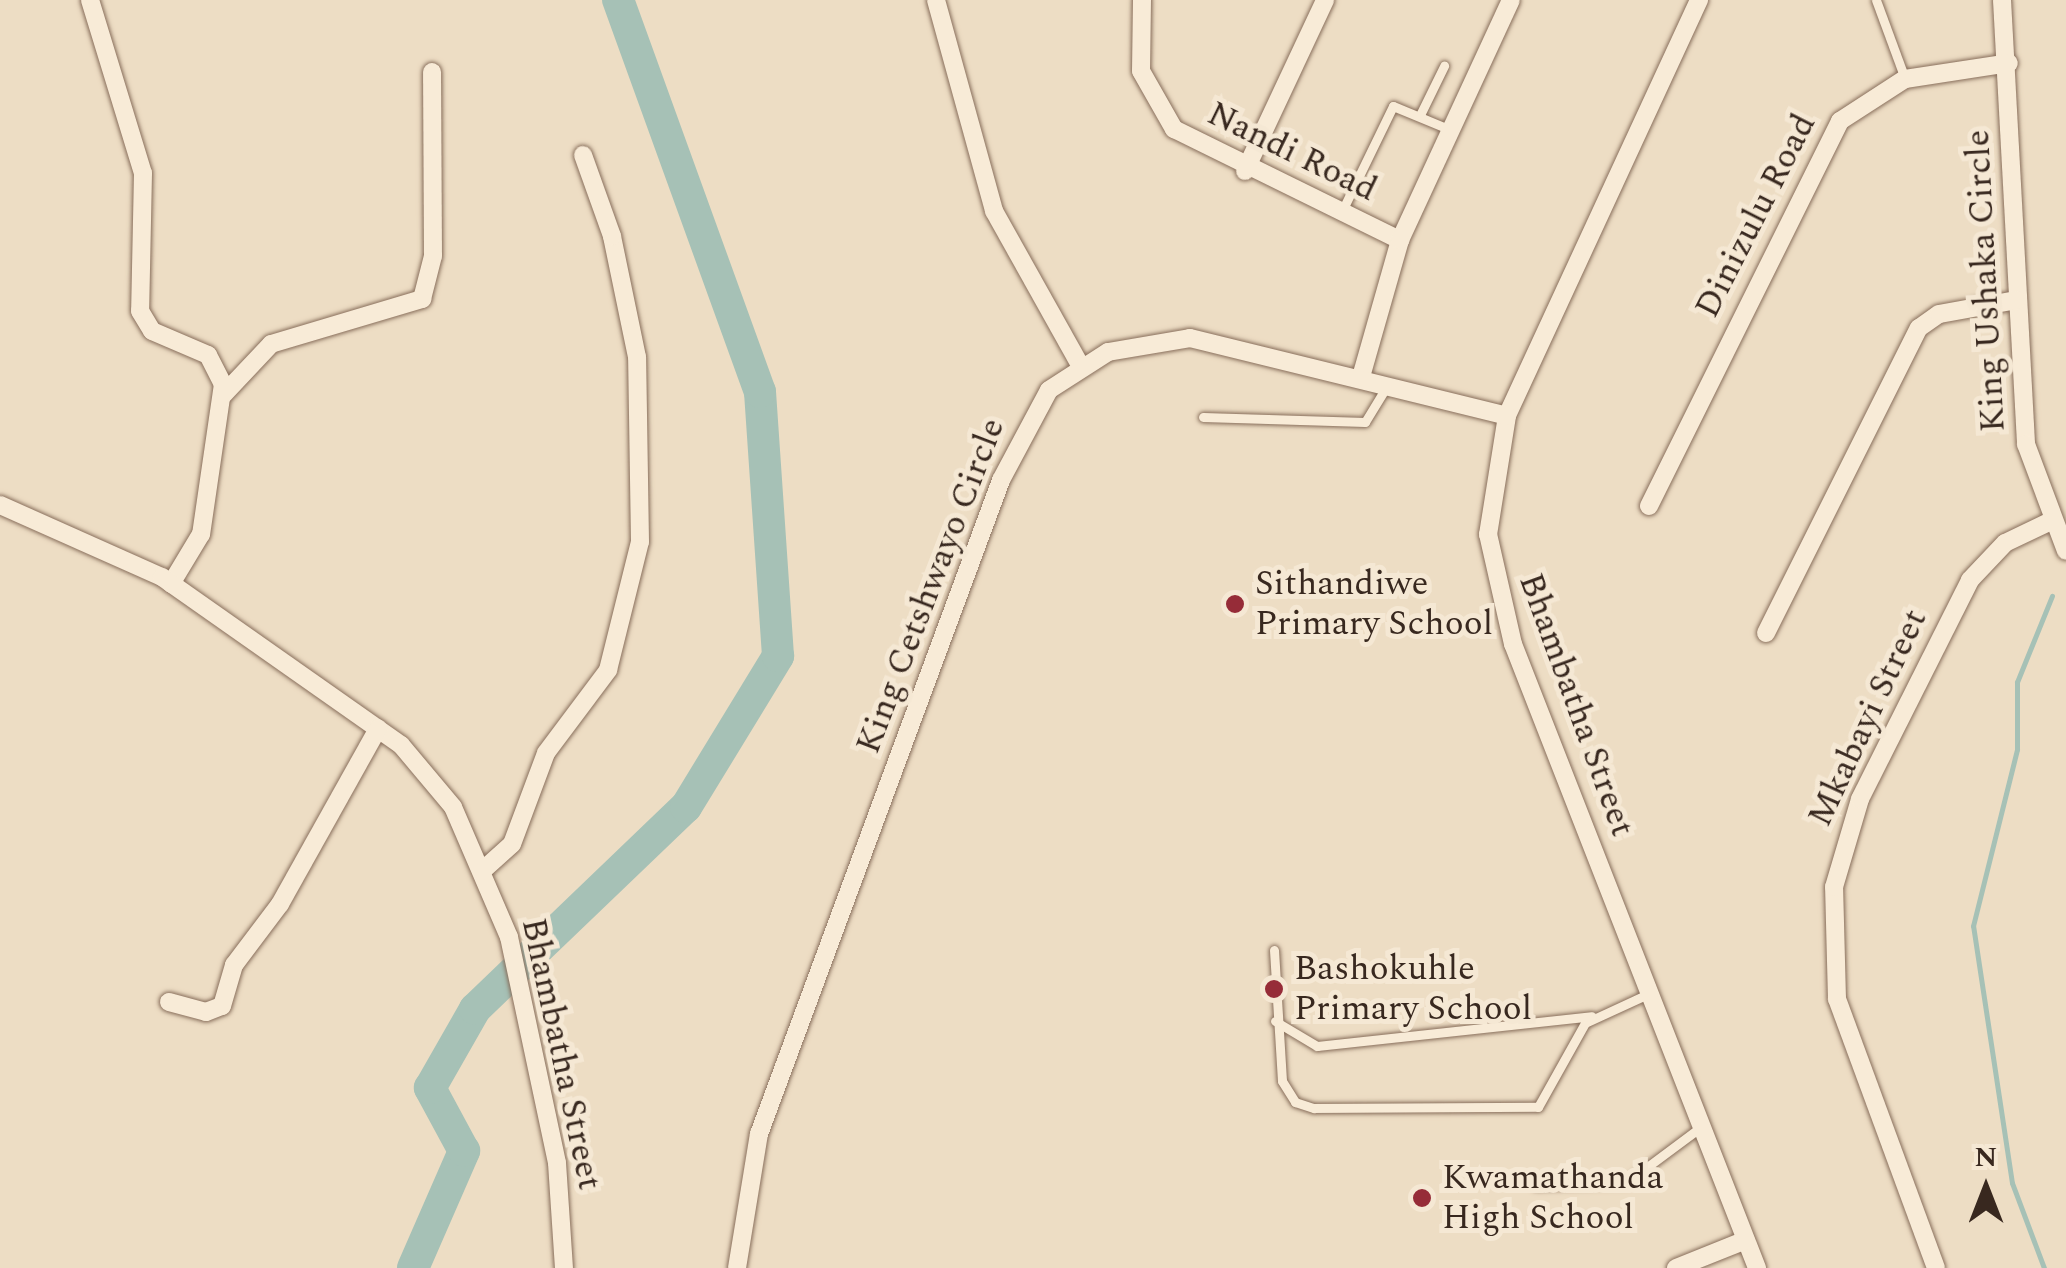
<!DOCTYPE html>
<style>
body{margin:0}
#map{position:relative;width:2066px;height:1268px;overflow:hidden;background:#edddc4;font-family:Spectral,serif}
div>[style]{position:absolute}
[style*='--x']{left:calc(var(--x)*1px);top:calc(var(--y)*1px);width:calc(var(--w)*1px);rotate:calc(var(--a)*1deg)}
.stream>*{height:5px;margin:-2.5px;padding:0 2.5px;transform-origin:2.5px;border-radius:2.5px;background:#a6c1b6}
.river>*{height:32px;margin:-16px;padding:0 16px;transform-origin:16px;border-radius:16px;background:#a6c1b6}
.roads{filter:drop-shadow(0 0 2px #886e5b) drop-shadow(0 0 2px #886e5b)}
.lane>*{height:9px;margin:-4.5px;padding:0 4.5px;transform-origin:4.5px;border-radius:4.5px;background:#f8ebd7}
.street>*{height:18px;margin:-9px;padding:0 9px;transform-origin:9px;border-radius:9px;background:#f8ebd7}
.dots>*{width:28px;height:28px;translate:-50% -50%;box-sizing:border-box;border:5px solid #f5e8d4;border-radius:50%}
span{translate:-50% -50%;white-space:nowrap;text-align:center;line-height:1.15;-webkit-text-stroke:10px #f5e8d4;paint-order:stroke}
.street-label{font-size:35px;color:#38281f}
.poi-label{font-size:35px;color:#38281f}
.left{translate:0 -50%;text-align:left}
.north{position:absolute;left:1936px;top:1138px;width:100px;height:100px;-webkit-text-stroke:8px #f5e8d4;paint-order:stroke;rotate:0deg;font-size:28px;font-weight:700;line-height:40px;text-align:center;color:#38281f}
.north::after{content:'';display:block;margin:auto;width:35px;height:45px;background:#38281f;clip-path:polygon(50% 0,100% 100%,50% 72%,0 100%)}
</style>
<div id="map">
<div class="stream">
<i style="--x:2044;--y:1268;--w:91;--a:-110.6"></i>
<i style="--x:2012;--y:1183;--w:260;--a:-98.6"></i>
<i style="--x:1973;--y:926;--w:182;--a:-76"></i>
<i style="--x:2017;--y:749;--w:67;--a:-90"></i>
<i style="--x:2017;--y:682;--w:93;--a:-67.9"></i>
</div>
<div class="river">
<i style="--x:413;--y:1268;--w:128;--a:-66.4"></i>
<i style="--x:464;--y:1151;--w:72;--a:-118.4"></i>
<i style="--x:430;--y:1088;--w:91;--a:-60.3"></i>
<i style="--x:475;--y:1009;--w:292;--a:-43.8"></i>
<i style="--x:686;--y:807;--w:177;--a:-58.6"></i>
<i style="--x:778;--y:656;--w:265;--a:-93.9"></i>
<i style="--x:760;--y:392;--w:417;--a:-109.9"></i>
</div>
<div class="roads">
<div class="lane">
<i style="--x:1876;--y:0;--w:84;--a:69.8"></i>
<i style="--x:1420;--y:115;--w:55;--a:-63.9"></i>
<i style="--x:1341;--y:213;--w:119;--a:-64.1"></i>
<i style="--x:1393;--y:106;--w:63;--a:22.5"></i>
<i style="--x:1203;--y:417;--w:162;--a:1.8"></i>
<i style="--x:1365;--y:422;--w:42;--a:-58.6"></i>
<i style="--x:1274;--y:950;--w:131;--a:86.5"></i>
<i style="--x:1282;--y:1081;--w:25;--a:58"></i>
<i style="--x:1295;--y:1102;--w:20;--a:18"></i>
<i style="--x:1314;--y:1108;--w:224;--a:-0.3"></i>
<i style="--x:1538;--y:1107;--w:96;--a:-60.8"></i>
<i style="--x:1585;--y:1023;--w:72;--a:-24.8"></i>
<i style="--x:1275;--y:1021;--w:49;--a:30.8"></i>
<i style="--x:1317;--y:1046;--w:276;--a:-6.2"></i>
<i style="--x:1536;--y:1185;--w:91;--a:-1.9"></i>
<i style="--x:1627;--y:1182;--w:94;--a:-36.7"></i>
</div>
<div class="street">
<i style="--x:90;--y:0;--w:181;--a:73"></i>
<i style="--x:143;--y:173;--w:138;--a:91.2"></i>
<i style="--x:140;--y:311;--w:23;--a:59"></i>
<i style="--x:152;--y:331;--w:61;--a:23.2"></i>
<i style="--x:208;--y:355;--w:33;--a:63"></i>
<i style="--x:223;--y:384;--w:152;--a:98.3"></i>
<i style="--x:201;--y:534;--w:58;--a:121"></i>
<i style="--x:936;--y:0;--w:219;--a:74.6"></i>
<i style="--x:994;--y:211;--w:174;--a:60.8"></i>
<i style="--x:1142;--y:0;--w:71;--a:90.8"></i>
<i style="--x:1141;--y:71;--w:67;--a:60.4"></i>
<i style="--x:1174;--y:129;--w:252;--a:26.2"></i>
<i style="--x:1699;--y:0;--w:458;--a:114.8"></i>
<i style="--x:1507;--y:416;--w:120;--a:99.1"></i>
<i style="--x:1488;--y:534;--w:113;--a:77.2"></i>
<i style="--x:1513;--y:644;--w:670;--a:68.64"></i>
<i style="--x:2002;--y:0;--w:445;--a:86.9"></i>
<i style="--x:2026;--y:444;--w:114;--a:69.5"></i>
<i style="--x:1245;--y:171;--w:189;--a:-64.9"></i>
<i style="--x:1361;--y:377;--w:142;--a:-74.1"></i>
<i style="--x:1400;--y:240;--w:264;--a:-65.2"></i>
<i style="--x:223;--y:395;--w:70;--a:-46.7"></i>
<i style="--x:271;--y:344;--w:158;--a:-16.6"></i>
<i style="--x:422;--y:299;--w:44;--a:-75.7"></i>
<i style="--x:433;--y:256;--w:184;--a:-90.3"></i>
<i style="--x:0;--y:505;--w:177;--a:24"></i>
<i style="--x:162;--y:577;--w:292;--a:35.1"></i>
<i style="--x:401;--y:745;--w:81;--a:50"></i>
<i style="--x:453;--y:807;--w:142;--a:66.7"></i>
<i style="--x:509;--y:937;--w:231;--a:78"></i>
<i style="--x:557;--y:1163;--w:105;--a:86.2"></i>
<i style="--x:1649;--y:506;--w:430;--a:-63.6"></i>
<i style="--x:1840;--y:121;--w:77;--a:-32.9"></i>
<i style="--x:1905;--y:79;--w:105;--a:-8.7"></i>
<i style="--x:1766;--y:633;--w:341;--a:-63.4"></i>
<i style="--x:1919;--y:328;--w:24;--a:-35"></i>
<i style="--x:1939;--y:314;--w:79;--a:-10.2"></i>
<i style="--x:482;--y:871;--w:40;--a:-42"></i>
<i style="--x:512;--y:844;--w:97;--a:-69.5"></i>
<i style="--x:546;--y:753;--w:104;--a:-53.2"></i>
<i style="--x:608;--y:670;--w:132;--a:-76"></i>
<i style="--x:640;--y:542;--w:185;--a:-90.9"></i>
<i style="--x:637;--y:357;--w:124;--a:-101.7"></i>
<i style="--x:612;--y:236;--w:86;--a:-109.7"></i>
<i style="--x:169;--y:1002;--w:38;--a:15"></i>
<i style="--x:206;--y:1012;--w:17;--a:-21"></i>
<i style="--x:222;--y:1006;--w:43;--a:-73.7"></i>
<i style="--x:234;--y:965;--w:76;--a:-53"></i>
<i style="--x:280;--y:904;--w:201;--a:-60.8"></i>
<i style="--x:737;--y:1268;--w:136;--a:-80.7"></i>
<i style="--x:759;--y:1134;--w:697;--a:-69.69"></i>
<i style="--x:1001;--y:480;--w:102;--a:-61.9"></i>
<i style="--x:1049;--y:390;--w:70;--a:-32.8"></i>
<i style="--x:1108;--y:352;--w:83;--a:-9.7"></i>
<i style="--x:1190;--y:338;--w:326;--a:13.8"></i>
<i style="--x:1676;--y:1268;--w:75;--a:-21.8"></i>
<i style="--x:1936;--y:1268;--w:287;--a:-110.2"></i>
<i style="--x:1837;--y:999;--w:112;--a:-91.5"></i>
<i style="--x:1834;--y:887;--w:92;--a:-73.5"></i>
<i style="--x:1860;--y:799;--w:245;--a:-63.3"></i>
<i style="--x:1970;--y:580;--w:51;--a:-46.6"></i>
<i style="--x:2005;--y:543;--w:49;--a:-25.5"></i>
</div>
</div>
<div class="dots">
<i style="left:1235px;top:604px;background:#962c38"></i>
<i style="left:1274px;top:989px;background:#962c38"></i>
<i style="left:1422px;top:1198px;background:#962c38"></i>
</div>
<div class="street-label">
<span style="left:1292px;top:152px;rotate:26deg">Nandi Road</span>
<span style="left:1756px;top:216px;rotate:-63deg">Dinizulu Road</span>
<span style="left:1986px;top:281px;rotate:-93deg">King Ushaka Circle</span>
<span style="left:931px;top:586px;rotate:-69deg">King Cetshwayo Circle</span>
<span style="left:1576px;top:705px;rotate:70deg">Bhambatha Street</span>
<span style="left:1868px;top:718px;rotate:-65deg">Mkabayi Street</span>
<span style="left:561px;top:1054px;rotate:78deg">Bhambatha Street</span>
</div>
<div class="poi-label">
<span class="left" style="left:1255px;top:604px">Sithandiwe<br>Primary School</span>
<span class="left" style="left:1294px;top:989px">Bashokuhle<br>Primary School</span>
<span class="left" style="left:1442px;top:1198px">Kwamathanda<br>High School</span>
</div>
<div class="north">N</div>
</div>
